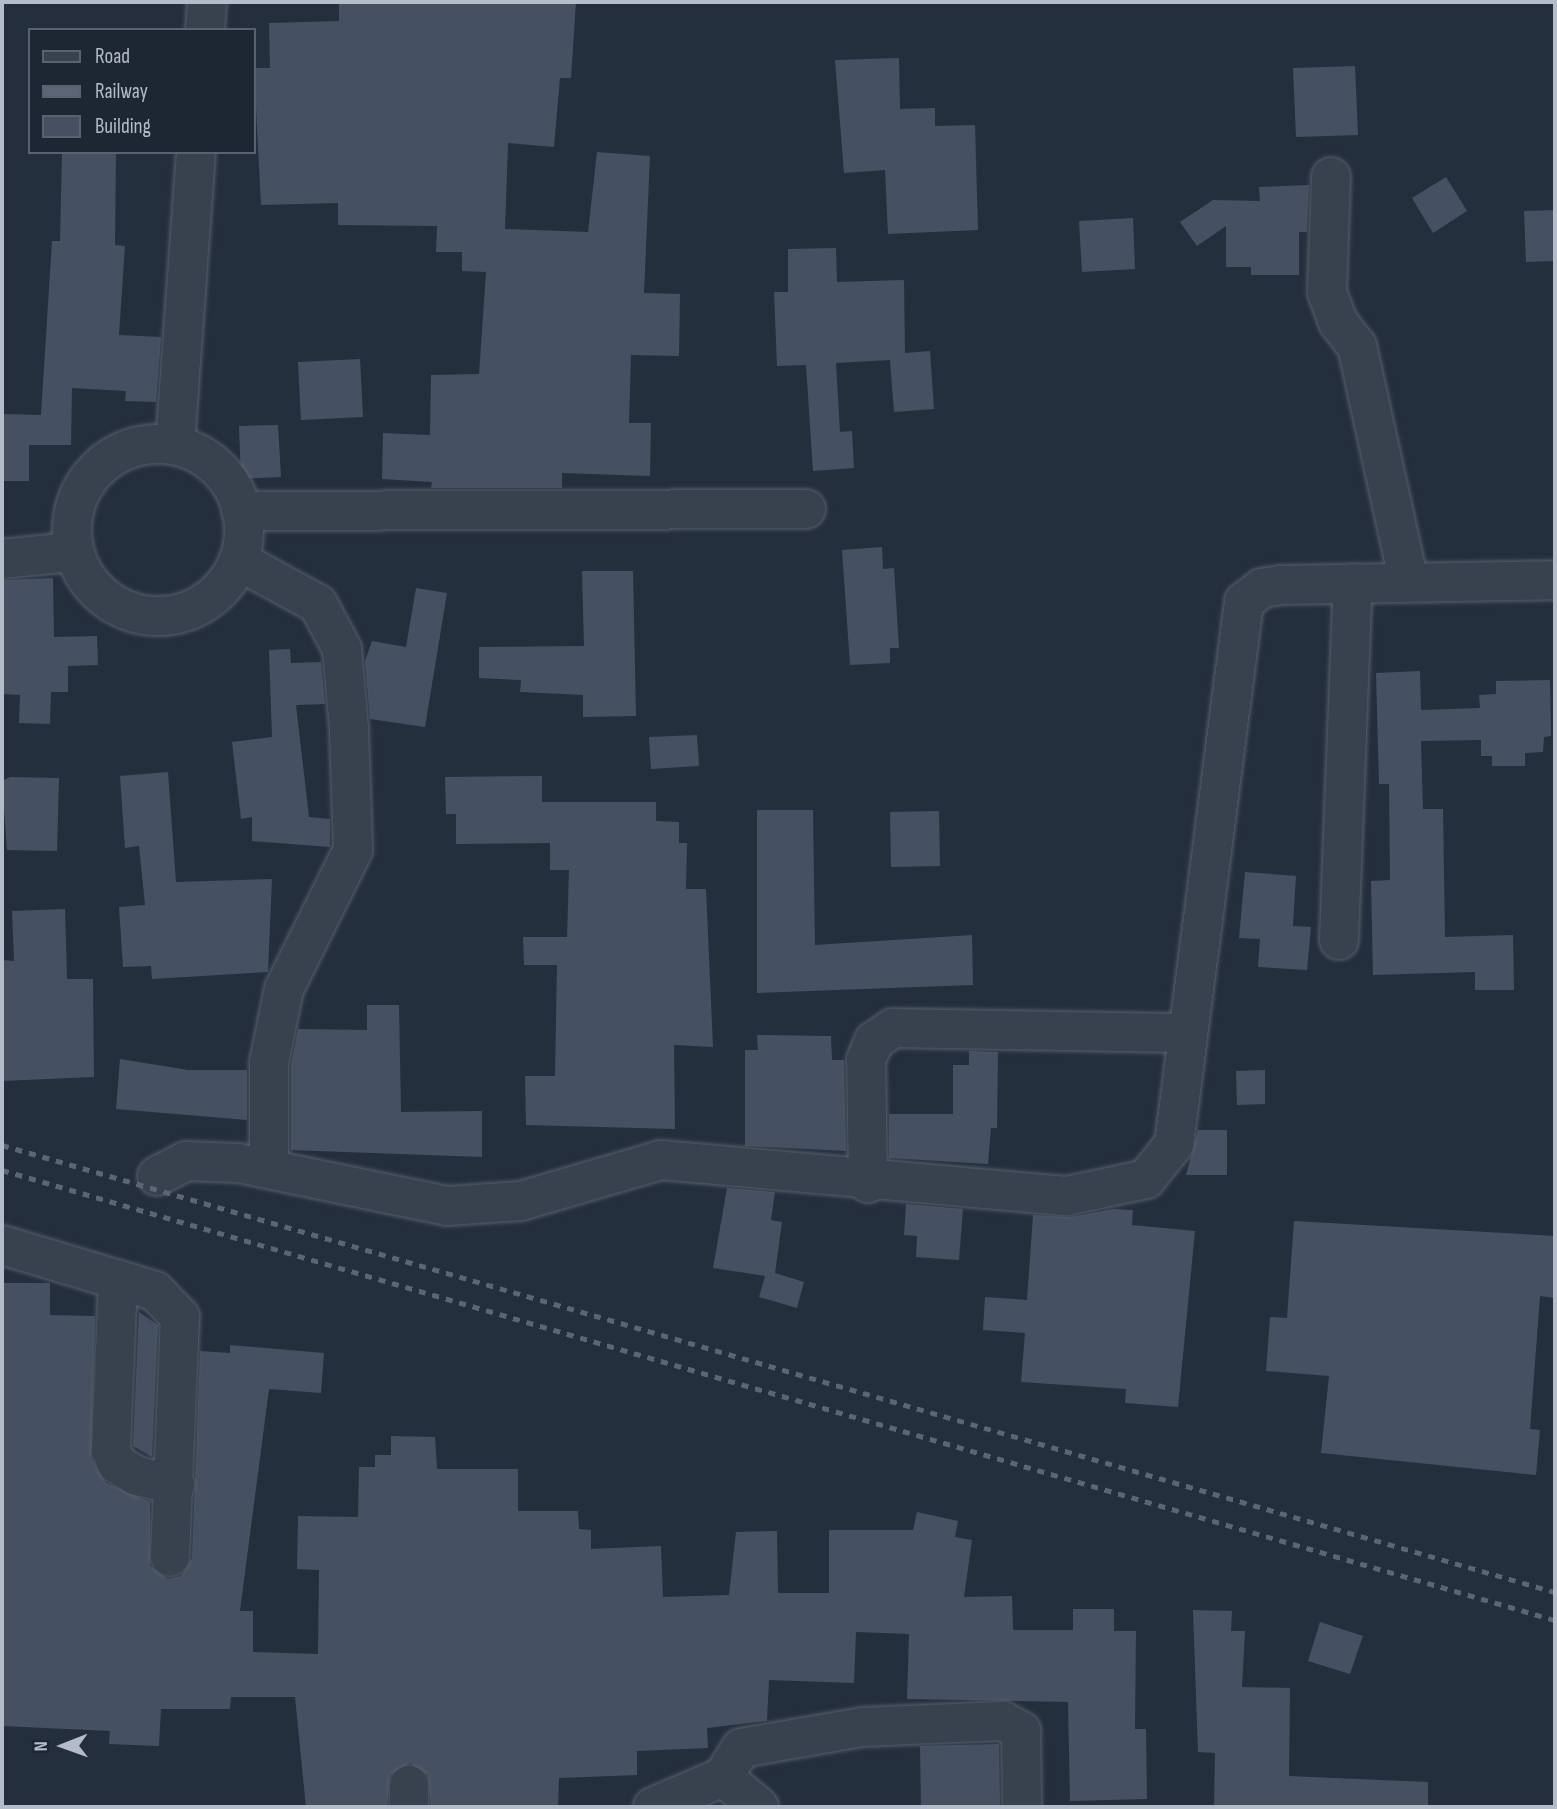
<!DOCTYPE html>
<style>
body{margin:0}
#map{position:relative;width:1557px;height:1809px;overflow:hidden;background:#242f3e;font-family:"Sofia Sans Condensed",sans-serif}
div>[style]{position:absolute}
[style*='--x']{left:calc(var(--x)*1px);top:calc(var(--y)*1px);width:calc(var(--w)*1px);rotate:calc(var(--a)*1deg)}
.building>*{inset:0;background:#455162}
.roads{filter:drop-shadow(0 0 2px #565f6c) drop-shadow(0 0 2px #565f6c)}
.minor>*{height:38px;margin:-19px;padding:0 19px;transform-origin:19px;border-radius:19px;background:#38414e}
.minor>.ring{margin:-19px;padding:0;box-sizing:content-box;background:none;border:38px solid #38414e;border-radius:50%}
.rail>*{height:5px;margin-top:-2.5px;transform-origin:0;background:repeating-linear-gradient(90deg,#5a6575 0 7px,transparent 0 14px)}
span{translate:-50% -50%;white-space:nowrap;text-align:center;line-height:1.15;-webkit-text-stroke:7px #1d2633;paint-order:stroke}
.frame{position:absolute;inset:0;border:4px solid #b4bcc9;pointer-events:none}
.legend{position:absolute;left:28px;top:28px;width:228px;height:126px;box-sizing:border-box;background:#1d2633;border:2px solid #59626f;margin:0;padding:9px 12px;list-style:none;font-size:21px;color:#b4bcc9}
.legend li{display:flex;align-items:center;gap:14px;height:35px}
.legend b{width:35px;border:2px solid #59626f}
.north{position:absolute;left:28px;top:1711px;width:70px;height:70px;-webkit-text-stroke:5px #1d2633;paint-order:stroke;rotate:269deg;font-size:19px;font-weight:700;line-height:28px;text-align:center;color:#b4bcc9}
.north::after{content:'';display:block;margin:auto;width:24px;height:32px;background:#b4bcc9;clip-path:polygon(50% 0,100% 100%,50% 72%,0 100%)}
</style>
<div id="map">
<div class="building">
<i style="clip-path:polygon(339px 2px,576px 2px,571px 78px,560px 78px,554px 147px,508px 143px,505px 229px,588px 232px,597px 152px,650px 156px,644px 293px,680px 294px,679px 356px,631px 355px,629px 423px,651px 423px,650px 476px,562px 473px,562px 488px,431px 488px,432px 482px,382px 479px,383px 433px,430px 435px,431px 375px,479px 374px,486px 272px,462px 271px,462px 252px,436px 252px,437px 226px,338px 225px,338px 203px,261px 205px,254px 68px,270px 68px,269px 23px,339px 21px)"></i>
<i style="clip-path:polygon(899px 58px,900px 109px,935px 108px,935px 126px,975px 125px,978px 230px,888px 234px,885px 170px,844px 173px,835px 60px)"></i>
<i style="clip-path:polygon(1355px 66px,1358px 135px,1296px 137px,1293px 68px)"></i>
<i style="clip-path:polygon(62px 152px,116px 152px,115px 245px,125px 246px,119px 335px,161px 337px,156px 402px,125px 401px,126px 391px,72px 388px,71px 445px,29px 445px,29px 481px,2px 481px,2px 414px,41px 415px,52px 241px,60px 241px)"></i>
<i style="clip-path:polygon(1446px 177px,1467px 211px,1433px 233px,1412px 198px)"></i>
<i style="clip-path:polygon(1309px 185px,1307px 232px,1299px 232px,1299px 275px,1251px 275px,1251px 267px,1226px 267px,1226px 226px,1197px 246px,1180px 222px,1213px 200px,1260px 201px,1259px 187px)"></i>
<i style="clip-path:polygon(1555px 210px,1555px 261px,1526px 262px,1524px 211px)"></i>
<i style="clip-path:polygon(1133px 218px,1135px 269px,1082px 272px,1079px 221px)"></i>
<i style="clip-path:polygon(836px 248px,837px 282px,904px 280px,905px 353px,930px 351px,934px 409px,894px 412px,890px 360px,836px 363px,840px 432px,852px 431px,854px 468px,813px 471px,806px 365px,777px 366px,774px 292px,788px 292px,788px 249px)"></i>
<i style="clip-path:polygon(360px 359px,363px 417px,301px 420px,298px 362px)"></i>
<i style="clip-path:polygon(278px 425px,281px 477px,241px 479px,239px 426px)"></i>
<i style="clip-path:polygon(882px 547px,883px 569px,894px 568px,899px 648px,890px 648px,890px 663px,850px 665px,842px 550px)"></i>
<i style="clip-path:polygon(582px 571px,633px 571px,636px 716px,583px 717px,583px 695px,520px 692px,521px 680px,479px 678px,479px 647px,584px 646px)"></i>
<i style="clip-path:polygon(53px 578px,54px 637px,97px 636px,98px 665px,68px 666px,68px 692px,51px 692px,50px 724px,19px 723px,20px 695px,2px 694px,2px 580px)"></i>
<i style="clip-path:polygon(416px 588px,447px 593px,425px 727px,370px 719px,365px 661px,372px 641px,406px 647px)"></i>
<i style="clip-path:polygon(290px 649px,291px 663px,321px 662px,325px 704px,296px 705px,309px 817px,330px 819px,330px 847px,252px 841px,252px 817px,241px 819px,232px 742px,272px 737px,269px 650px)"></i>
<i style="clip-path:polygon(1420px 671px,1421px 710px,1480px 708px,1479px 695px,1496px 694px,1496px 681px,1550px 680px,1551px 736px,1544px 737px,1543px 752px,1525px 753px,1525px 766px,1492px 766px,1492px 756px,1481px 756px,1481px 740px,1421px 741px,1423px 809px,1443px 809px,1445px 937px,1513px 935px,1514px 990px,1475px 990px,1475px 972px,1373px 975px,1371px 881px,1390px 880px,1389px 784px,1379px 784px,1376px 673px)"></i>
<i style="clip-path:polygon(697px 735px,699px 766px,651px 769px,649px 737px)"></i>
<i style="clip-path:polygon(168px 772px,176px 882px,272px 879px,268px 972px,152px 979px,151px 966px,123px 967px,119px 907px,145px 905px,139px 846px,125px 848px,120px 776px)"></i>
<i style="clip-path:polygon(542px 776px,542px 802px,656px 802px,656px 821px,679px 822px,679px 843px,687px 843px,686px 889px,706px 889px,713px 1047px,674px 1045px,675px 1129px,526px 1125px,525px 1076px,555px 1076px,557px 965px,524px 965px,523px 937px,567px 937px,569px 870px,550px 870px,550px 843px,456px 844px,456px 814px,446px 814px,445px 777px)"></i>
<i style="clip-path:polygon(10px 777px,59px 778px,57px 851px,7px 850px,2px 781px)"></i>
<i style="clip-path:polygon(757px 810px,813px 810px,815px 945px,972px 935px,973px 985px,757px 993px)"></i>
<i style="clip-path:polygon(939px 811px,940px 866px,891px 867px,890px 812px)"></i>
<i style="clip-path:polygon(1245px 872px,1296px 876px,1293px 926px,1311px 927px,1307px 970px,1258px 967px,1260px 939px,1239px 938px)"></i>
<i style="clip-path:polygon(65px 909px,67px 979px,93px 979px,94px 1077px,2px 1081px,2px 960px,14px 961px,12px 911px)"></i>
<i style="clip-path:polygon(367px 1005px,399px 1005px,401px 1112px,482px 1111px,482px 1157px,291px 1150px,291px 1065px,298px 1029px,367px 1030px)"></i>
<i style="clip-path:polygon(757px 1035px,831px 1036px,832px 1060px,844px 1060px,846px 1151px,745px 1146px,745px 1050px,758px 1050px)"></i>
<i style="clip-path:polygon(969px 1051px,998px 1052px,997px 1128px,991px 1128px,988px 1164px,889px 1158px,889px 1114px,953px 1114px,953px 1065px,969px 1065px)"></i>
<i style="clip-path:polygon(120px 1059px,188px 1070px,247px 1070px,247px 1120px,116px 1109px)"></i>
<i style="clip-path:polygon(1265px 1070px,1265px 1104px,1237px 1105px,1236px 1071px)"></i>
<i style="clip-path:polygon(1198px 1130px,1227px 1130px,1227px 1175px,1186px 1175px)"></i>
<i style="clip-path:polygon(727px 1188px,775px 1192px,771px 1220px,782px 1222px,775px 1273px,804px 1282px,797px 1308px,759px 1297px,765px 1276px,713px 1268px)"></i>
<i style="clip-path:polygon(906px 1204px,963px 1209px,959px 1260px,916px 1257px,917px 1236px,904px 1235px)"></i>
<i style="clip-path:polygon(1113px 1209px,1133px 1210px,1132px 1225px,1195px 1231px,1178px 1407px,1125px 1403px,1126px 1389px,1021px 1382px,1025px 1333px,983px 1330px,985px 1297px,1027px 1300px,1033px 1215px,1071px 1217px)"></i>
<i style="clip-path:polygon(1294px 1221px,1555px 1236px,1555px 1298px,1540px 1296px,1530px 1429px,1540px 1430px,1536px 1475px,1321px 1453px,1329px 1376px,1266px 1371px,1270px 1317px,1287px 1318px)"></i>
<i style="clip-path:polygon(2px 1283px,50px 1283px,50px 1315px,95px 1316px,91px 1458px,106px 1483px,150px 1502px,150px 1566px,168px 1579px,181px 1576px,192px 1558px,200px 1351px,230px 1353px,230px 1345px,324px 1353px,321px 1393px,269px 1389px,240px 1611px,253px 1611px,253px 1652px,318px 1654px,319px 1570px,297px 1569px,298px 1516px,358px 1517px,359px 1467px,375px 1467px,375px 1455px,391px 1455px,391px 1436px,435px 1437px,437px 1469px,518px 1469px,518px 1511px,578px 1511px,579px 1529px,591px 1530px,591px 1549px,661px 1546px,663px 1597px,729px 1595px,736px 1532px,777px 1531px,778px 1593px,829px 1593px,829px 1530px,913px 1530px,917px 1512px,958px 1521px,955px 1537px,972px 1540px,964px 1597px,1012px 1596px,1013px 1630px,1073px 1630px,1073px 1609px,1114px 1609px,1114px 1631px,1136px 1631px,1135px 1729px,1146px 1729px,1147px 1799px,1070px 1801px,1068px 1702px,907px 1699px,909px 1634px,856px 1632px,854px 1683px,769px 1680px,767px 1721px,707px 1728px,708px 1748px,637px 1751px,637px 1775px,559px 1778px,558px 1807px,431px 1807px,428px 1775px,410px 1763px,390px 1775px,387px 1807px,306px 1807px,295px 1697px,231px 1697px,230px 1709px,161px 1709px,159px 1746px,109px 1744px,110px 1731px,2px 1726px)"></i>
<i style="clip-path:polygon(139px 1312px,158px 1325px,152px 1457px,133px 1446px)"></i>
<i style="clip-path:polygon(1193px 1610px,1232px 1611px,1231px 1631px,1245px 1631px,1242px 1687px,1290px 1688px,1289px 1776px,1428px 1782px,1428px 1807px,1214px 1807px,1215px 1753px,1198px 1752px)"></i>
<i style="clip-path:polygon(1320px 1622px,1363px 1636px,1350px 1674px,1308px 1661px)"></i>
<i style="clip-path:polygon(999px 1744px,1000px 1807px,921px 1807px,920px 1746px)"></i>
</div>
<div class="roads">
<div class="minor">
<i style="--x:205;--y:30;--w:28;--a:-86"></i>
<i style="--x:1331;--y:177;--w:115;--a:92"></i>
<i style="--x:1327;--y:292;--w:32;--a:70"></i>
<i style="--x:1338;--y:322;--w:31;--a:52"></i>
<i style="--x:1357;--y:346;--w:242;--a:77.6"></i>
<i class="ring" style="left:72px;top:444px;width:134px;height:134px"></i>
<i style="--x:175;--y:445;--w:294;--a:-85.9"></i>
<i style="--x:241;--y:511;--w:565;--a:-0.2"></i>
<i style="--x:2;--y:559;--w:69;--a:-5.8"></i>
<i style="--x:239;--y:561;--w:90;--a:28.6"></i>
<i style="--x:318;--y:604;--w:51;--a:61.9"></i>
<i style="--x:342;--y:649;--w:80;--a:85"></i>
<i style="--x:349;--y:729;--w:121;--a:88.1"></i>
<i style="--x:353;--y:850;--w:155;--a:116.4"></i>
<i style="--x:284;--y:989;--w:76;--a:101.5"></i>
<i style="--x:269;--y:1063;--w:105;--a:90"></i>
<i style="--x:1339;--y:940;--w:357;--a:-87.8"></i>
<i style="--x:157;--y:1176;--w:33;--a:-27"></i>
<i style="--x:186;--y:1161;--w:52;--a:2.2"></i>
<i style="--x:238;--y:1163;--w:213;--a:11.6"></i>
<i style="--x:447;--y:1206;--w:74;--a:-3.9"></i>
<i style="--x:521;--y:1201;--w:146;--a:-16.3"></i>
<i style="--x:661;--y:1160;--w:408;--a:5.1"></i>
<i style="--x:1067;--y:1196;--w:81;--a:-12.1"></i>
<i style="--x:1146;--y:1179;--w:45;--a:-51.3"></i>
<i style="--x:1174;--y:1144;--w:547;--a:-82.64"></i>
<i style="--x:1244;--y:602;--w:23;--a:-38"></i>
<i style="--x:1262;--y:588;--w:19;--a:-9"></i>
<i style="--x:1281;--y:585;--w:274;--a:-1"></i>
<i style="--x:868;--y:1183;--w:123;--a:-90.9"></i>
<i style="--x:866;--y:1060;--w:21;--a:-67"></i>
<i style="--x:874;--y:1041;--w:23;--a:-34"></i>
<i style="--x:893;--y:1028;--w:294;--a:1"></i>
<i style="--x:2;--y:1245;--w:160;--a:16.7"></i>
<i style="--x:155;--y:1291;--w:36;--a:46"></i>
<i style="--x:180;--y:1317;--w:240;--a:92.4"></i>
<i style="--x:118;--y:1280;--w:170;--a:92.4"></i>
<i style="--x:111;--y:1450;--w:15;--a:67"></i>
<i style="--x:117;--y:1464;--w:23;--a:31"></i>
<i style="--x:137;--y:1476;--w:39;--a:13"></i>
<i style="--x:723;--y:1777;--w:34;--a:-58"></i>
<i style="--x:741;--y:1748;--w:124;--a:-9.8"></i>
<i style="--x:863;--y:1727;--w:140;--a:-2.5"></i>
<i style="--x:1003;--y:1721;--w:21;--a:29"></i>
<i style="--x:1021;--y:1731;--w:76;--a:89.2"></i>
<i style="--x:409;--y:1785;--w:22;--a:90"></i>
<i style="--x:653;--y:1807;--w:76;--a:-23.2"></i>
<i style="--x:723;--y:1777;--w:47;--a:39.8"></i>
</div>
</div>
<div class="rail">
<i style="--x:2;--y:1145;--w:1616;--a:16.06"></i>
<i style="--x:2;--y:1170;--w:1617;--a:16.16"></i>
</div>
<div class="frame"></div>
<ul class="legend">
<li><b style="height:9px;background:#38414e"></b>Road</li>
<li><b style="height:9px;background:#5a6575"></b>Railway</li>
<li><b style="height:19px;background:#455162"></b>Building</li>
</ul>
<div class="north">N</div>
</div>
